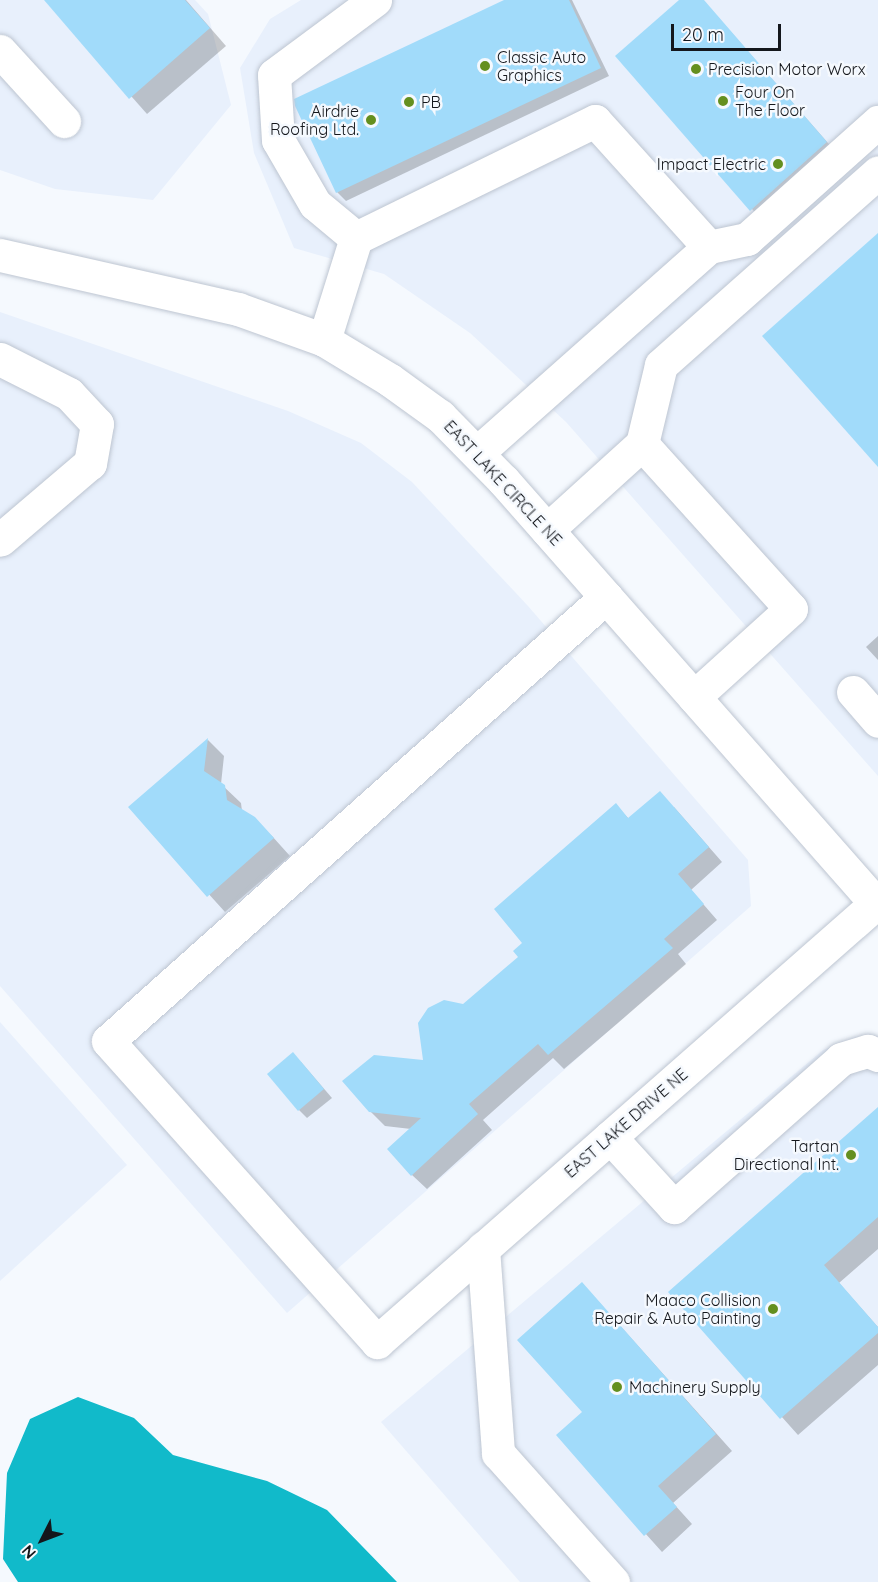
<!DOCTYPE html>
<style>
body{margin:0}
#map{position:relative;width:878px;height:1582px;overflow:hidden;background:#f5f9fe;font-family:Quicksand,sans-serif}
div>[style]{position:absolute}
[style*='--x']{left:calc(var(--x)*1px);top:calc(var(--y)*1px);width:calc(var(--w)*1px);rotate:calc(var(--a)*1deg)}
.built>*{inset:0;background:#e8f0fc}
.water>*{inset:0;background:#11baca}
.shadow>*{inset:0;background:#0003}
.building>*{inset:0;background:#a1dbfa}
.roads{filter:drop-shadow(0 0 2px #bdc5d1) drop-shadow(0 0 2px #bdc5d1)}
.minor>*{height:33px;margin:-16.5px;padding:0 16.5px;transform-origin:16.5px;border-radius:16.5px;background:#fff}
.dots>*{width:16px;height:16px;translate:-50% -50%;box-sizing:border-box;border:3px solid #f5f9fe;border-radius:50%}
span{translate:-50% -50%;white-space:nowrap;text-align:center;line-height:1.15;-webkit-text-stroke:5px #f5f9fe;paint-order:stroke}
.poi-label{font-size:16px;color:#14171c}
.left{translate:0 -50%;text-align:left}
.right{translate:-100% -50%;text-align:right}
.street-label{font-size:16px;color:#14171c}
.north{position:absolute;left:12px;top:1510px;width:60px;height:60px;-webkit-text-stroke:4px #f5f9fe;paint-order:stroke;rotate:228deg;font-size:16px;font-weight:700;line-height:24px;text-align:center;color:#14171c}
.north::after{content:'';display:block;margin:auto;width:21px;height:27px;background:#14171c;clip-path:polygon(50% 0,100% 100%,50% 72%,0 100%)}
.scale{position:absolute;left:671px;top:24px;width:110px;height:27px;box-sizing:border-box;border:3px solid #14171c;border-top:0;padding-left:8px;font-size:18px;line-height:21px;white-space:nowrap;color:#14171c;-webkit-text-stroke:4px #f5f9fe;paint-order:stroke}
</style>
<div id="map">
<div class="built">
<i style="clip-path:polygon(0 0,195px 0,208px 14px,231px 105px,153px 200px,55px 189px,0 170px)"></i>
<i style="clip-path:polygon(301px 0,878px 0,878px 776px,566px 422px,470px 333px,384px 274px,294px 248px,254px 153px,240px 68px,270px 19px)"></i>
<i style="clip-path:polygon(0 312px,288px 411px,361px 443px,412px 482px,528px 606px,748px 860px,751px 906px,287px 1313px,0 986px)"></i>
<i style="clip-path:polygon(0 1022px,127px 1165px,0 1281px)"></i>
<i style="clip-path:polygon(856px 1037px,878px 1039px,878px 1582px,520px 1582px,381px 1422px,823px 1050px)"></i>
</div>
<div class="water">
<i style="clip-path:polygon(78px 1397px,134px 1418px,173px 1455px,267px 1481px,327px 1510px,397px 1582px,18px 1582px,3px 1559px,7px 1473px,30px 1419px)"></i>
</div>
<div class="shadow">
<i style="clip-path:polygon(46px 0,186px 0,226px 46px,147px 114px)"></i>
<i style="clip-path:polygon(508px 0,572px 0,609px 76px,346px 201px,337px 192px)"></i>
<i style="clip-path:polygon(681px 0,703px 0,835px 151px,760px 218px,617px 56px)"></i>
<i style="clip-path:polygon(878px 636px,878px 660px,866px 647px)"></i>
<i style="clip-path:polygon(208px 740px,224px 756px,221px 784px,241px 803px,242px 811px,272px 836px,290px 856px,225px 912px,130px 807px)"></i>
<i style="clip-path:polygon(616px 805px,629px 819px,674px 807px,722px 862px,691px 890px,717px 920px,678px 954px,686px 964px,618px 1023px,564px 1069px,553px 1058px,483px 1120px,492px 1130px,427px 1189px,412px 1175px,411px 1129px,385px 1126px,370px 1111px,424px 1062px,464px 1006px,520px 957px,524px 943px)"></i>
<i style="clip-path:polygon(301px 1062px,332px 1098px,307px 1118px,299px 1110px)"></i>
<i style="clip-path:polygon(878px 1109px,878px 1249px,839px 1283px,878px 1327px,878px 1365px,798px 1435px,670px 1292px)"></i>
<i style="clip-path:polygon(598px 1301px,732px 1451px,673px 1503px,692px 1524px,662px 1552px,558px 1436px,584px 1412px)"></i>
</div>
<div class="building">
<i style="clip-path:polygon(44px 0,185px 0,210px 28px,129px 99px)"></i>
<i style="clip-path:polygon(504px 0,569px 0,601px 68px,336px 193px,295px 106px,294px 99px)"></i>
<i style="clip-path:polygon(679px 0,704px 0,827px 142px,750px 211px,615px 56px)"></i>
<i style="clip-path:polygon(878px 233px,878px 467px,762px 336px)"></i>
<i style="clip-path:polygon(208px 738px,204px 771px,225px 785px,227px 800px,255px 817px,274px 838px,207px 897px,128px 807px)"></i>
<i style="clip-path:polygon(660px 791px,709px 847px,678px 874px,704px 904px,664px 939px,673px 948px,603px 1008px,548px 1055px,538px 1044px,469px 1104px,478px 1114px,411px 1176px,387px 1149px,421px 1118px,369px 1112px,342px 1081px,374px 1055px,423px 1060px,418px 1023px,428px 1008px,444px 1000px,463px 1004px,518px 957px,513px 951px,522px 943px,494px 909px,616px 803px,628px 818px)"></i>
<i style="clip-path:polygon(293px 1052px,324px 1089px,298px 1111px,267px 1074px)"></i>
<i style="clip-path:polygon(878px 1107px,878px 1217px,824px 1265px,878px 1327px,878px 1333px,780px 1419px,668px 1292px)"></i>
<i style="clip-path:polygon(582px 1282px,716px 1434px,658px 1486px,677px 1507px,644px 1536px,556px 1435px,582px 1412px,517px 1340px)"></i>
</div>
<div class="roads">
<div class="minor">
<i style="--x:0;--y:51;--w:95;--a:47.6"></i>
<i style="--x:356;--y:238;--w:53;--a:-140.3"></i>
<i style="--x:315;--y:204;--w:74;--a:-120"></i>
<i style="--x:278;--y:140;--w:65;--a:-93.5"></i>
<i style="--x:274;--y:75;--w:126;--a:-36.6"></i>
<i style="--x:709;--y:247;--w:39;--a:-12"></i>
<i style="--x:747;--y:239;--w:176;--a:-41.8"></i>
<i style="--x:0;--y:255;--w:244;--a:12.8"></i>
<i style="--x:238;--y:309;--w:91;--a:19.8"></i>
<i style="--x:324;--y:340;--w:77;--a:31.2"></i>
<i style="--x:390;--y:380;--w:62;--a:35.8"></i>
<i style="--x:440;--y:416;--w:90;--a:45.5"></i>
<i style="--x:503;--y:480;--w:568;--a:48.64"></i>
<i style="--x:324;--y:340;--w:107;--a:-72.6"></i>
<i style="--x:356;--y:238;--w:266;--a:-26.1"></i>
<i style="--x:595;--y:121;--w:170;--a:47.9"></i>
<i style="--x:709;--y:247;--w:309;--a:138.4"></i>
<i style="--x:0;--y:359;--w:77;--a:26.9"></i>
<i style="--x:69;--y:394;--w:41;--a:47"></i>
<i style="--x:97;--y:424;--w:40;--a:100"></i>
<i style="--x:90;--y:463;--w:118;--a:139.5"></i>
<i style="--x:642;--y:444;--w:81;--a:-76.5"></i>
<i style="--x:661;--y:365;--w:290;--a:-41.6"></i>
<i style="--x:547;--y:530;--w:128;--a:-42.2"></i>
<i style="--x:642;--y:444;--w:222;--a:47.9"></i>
<i style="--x:791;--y:609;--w:131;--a:137.8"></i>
<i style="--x:606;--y:597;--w:667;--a:138.28"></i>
<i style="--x:108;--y:1041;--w:404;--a:48.2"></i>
<i style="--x:377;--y:1342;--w:663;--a:-41.33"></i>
<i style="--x:853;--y:692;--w:38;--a:49"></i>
<i style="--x:610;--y:1137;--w:95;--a:47.6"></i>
<i style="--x:674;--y:1207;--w:223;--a:-41.5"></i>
<i style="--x:841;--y:1059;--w:28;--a:-17"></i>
<i style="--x:868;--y:1051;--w:11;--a:22"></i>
<i style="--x:483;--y:1248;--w:206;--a:85.8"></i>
<i style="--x:498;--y:1453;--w:173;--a:48.3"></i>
</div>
</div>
<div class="dots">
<i style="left:485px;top:66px;background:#648f1f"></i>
<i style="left:696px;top:69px;background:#648f1f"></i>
<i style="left:723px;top:101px;background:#648f1f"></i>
<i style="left:409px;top:102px;background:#648f1f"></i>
<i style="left:371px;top:120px;background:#648f1f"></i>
<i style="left:778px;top:164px;background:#648f1f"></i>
<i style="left:851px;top:1155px;background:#648f1f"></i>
<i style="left:773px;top:1309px;background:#648f1f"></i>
<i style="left:617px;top:1387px;background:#648f1f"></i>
</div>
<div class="poi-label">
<span class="left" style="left:497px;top:66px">Classic Auto<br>Graphics</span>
<span class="left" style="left:708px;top:69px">Precision Motor Worx</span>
<span class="left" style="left:735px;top:101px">Four On<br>The Floor</span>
<span class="left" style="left:421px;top:102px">PB</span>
<span class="right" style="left:359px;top:120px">Airdrie<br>Roofing Ltd.</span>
<span class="right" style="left:766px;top:164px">Impact Electric</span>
<span class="right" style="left:839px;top:1155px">Tartan<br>Directional Int.</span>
<span class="right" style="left:761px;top:1309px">Maaco Collision<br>Repair &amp; Auto Painting</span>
<span class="left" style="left:629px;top:1387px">Machinery Supply</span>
</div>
<div class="street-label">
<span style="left:503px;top:483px;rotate:47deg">EAST LAKE CIRCLE NE</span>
<span style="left:626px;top:1123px;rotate:-41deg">EAST LAKE DRIVE NE</span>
</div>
<div class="north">N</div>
<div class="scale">20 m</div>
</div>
